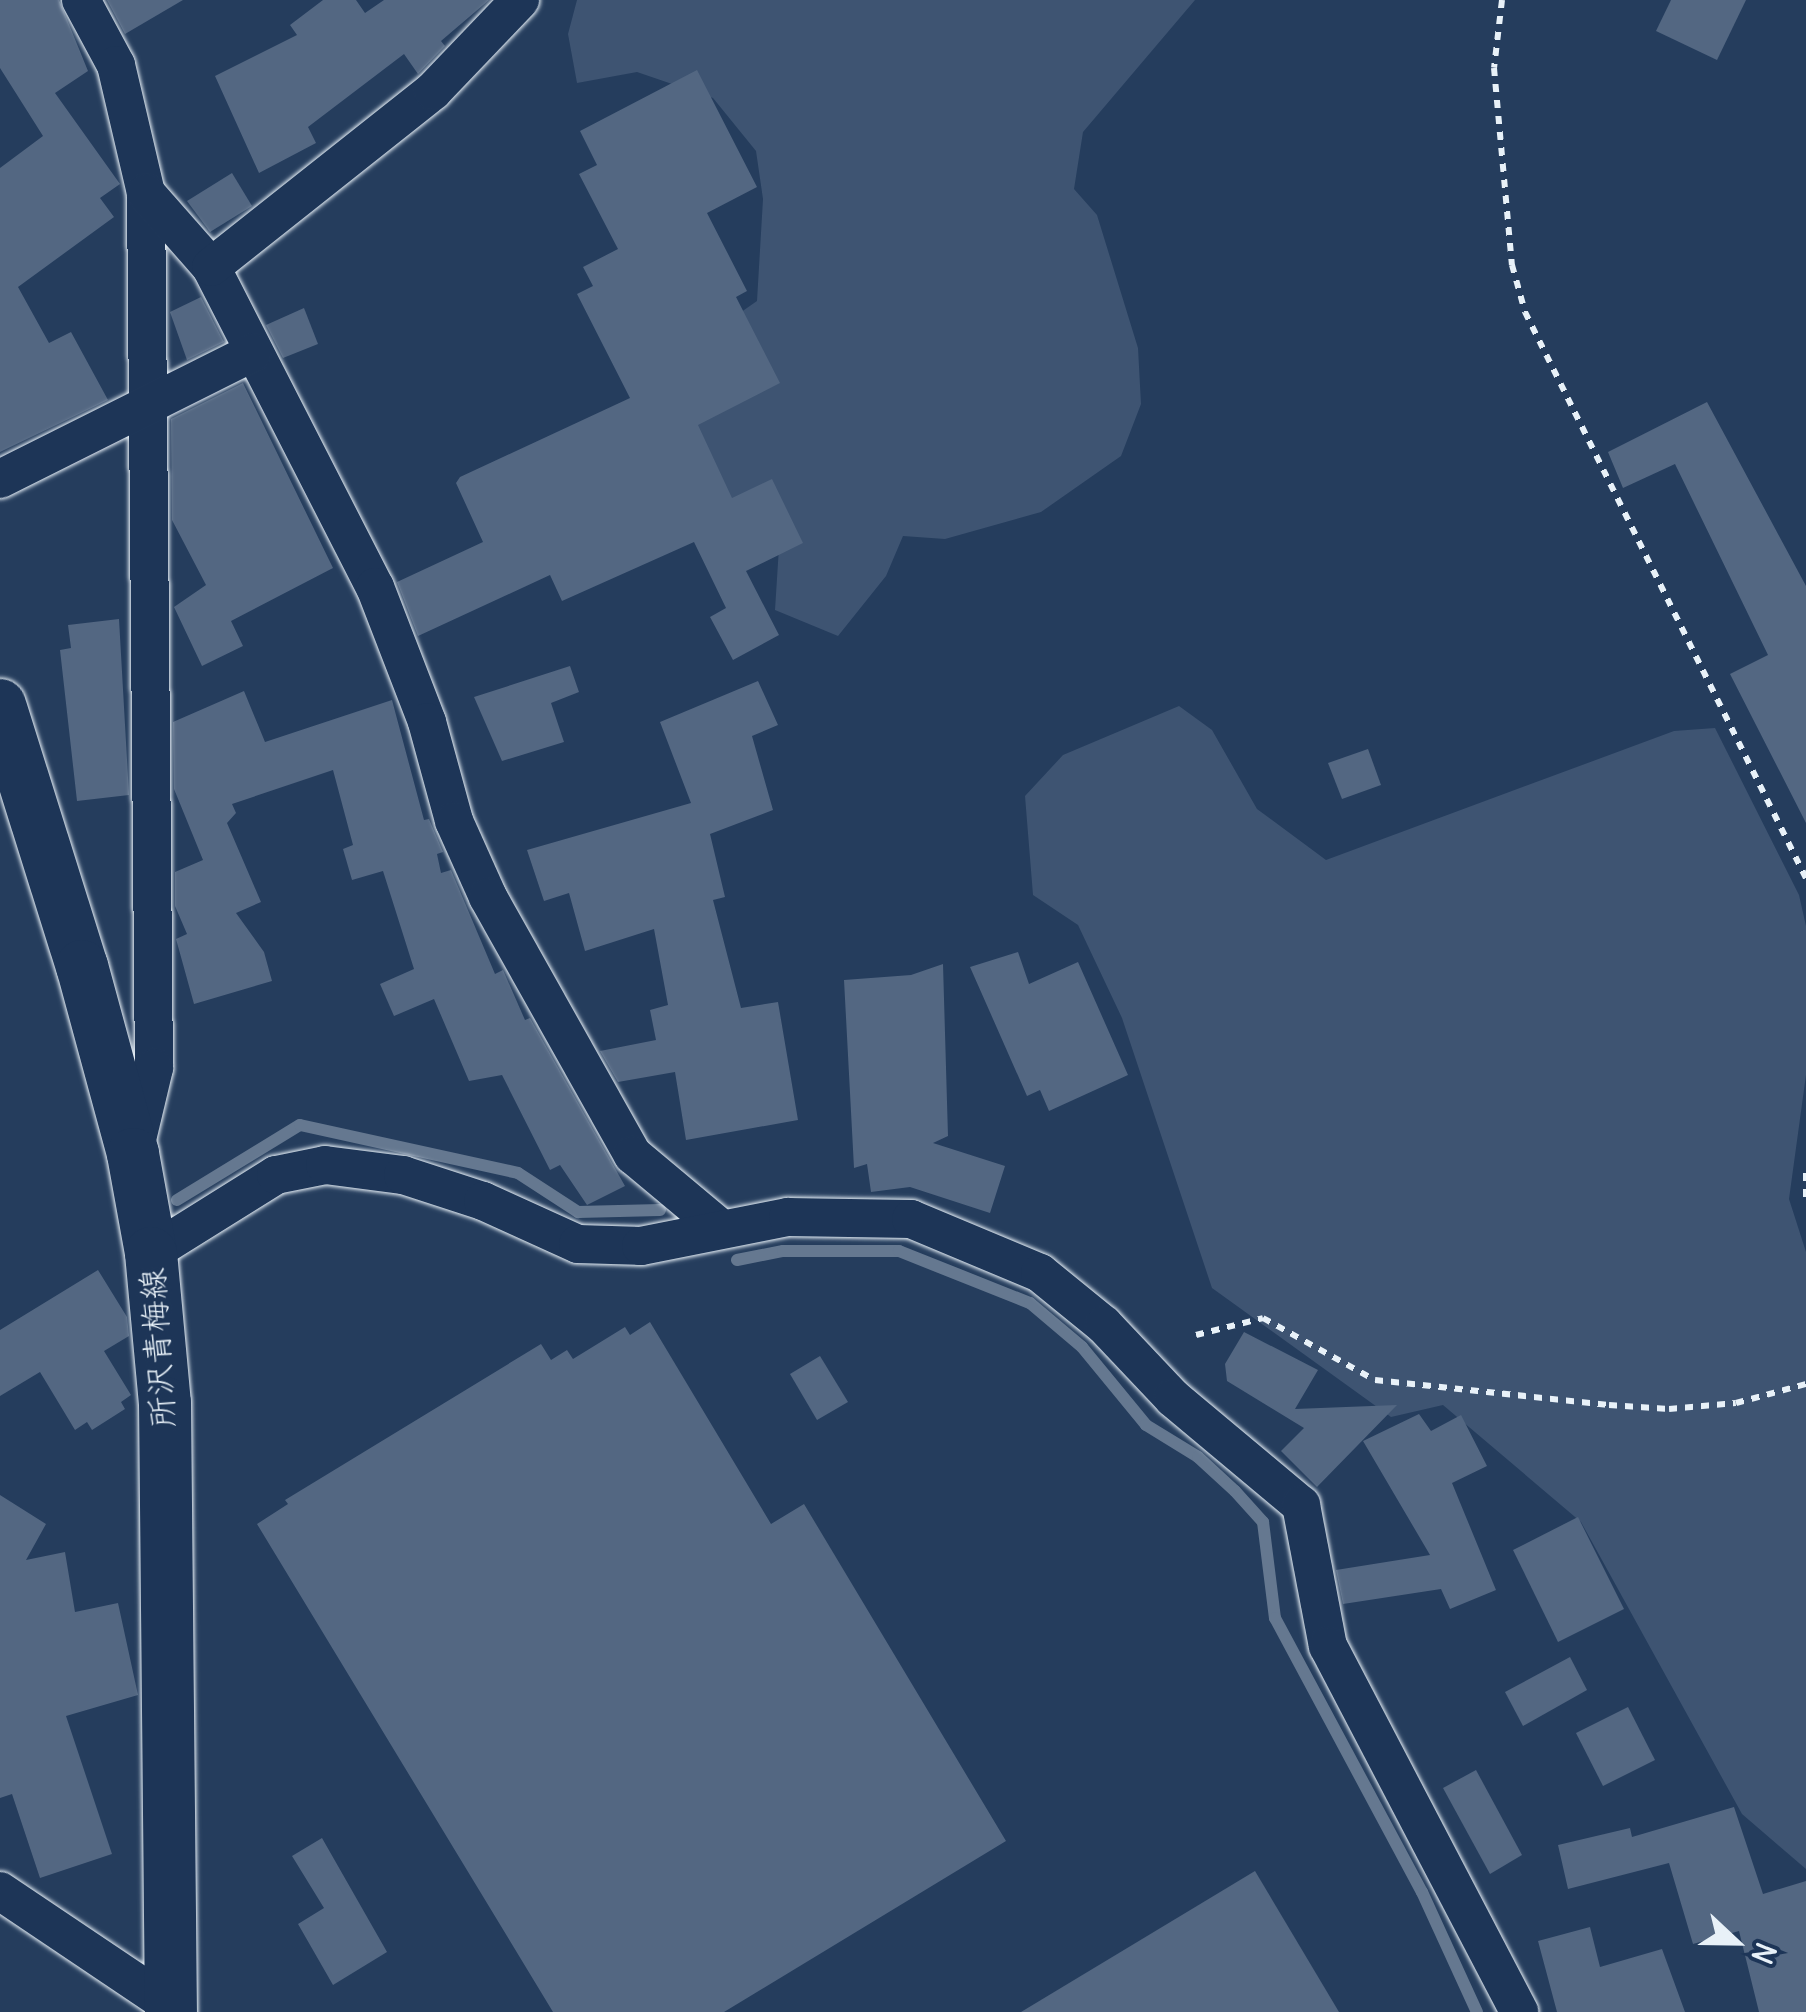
<!DOCTYPE html>
<meta charset="utf-8">
<style>
body{margin:0}
#map{position:relative;width:1806px;height:2012px;overflow:hidden;background:#253d5d;font-family:Delius,"Klee One",sans-serif}
div>[style]{position:absolute}
[style*='--x']{left:calc(var(--x)*1px);top:calc(var(--y)*1px);width:calc(var(--w)*1px);rotate:calc(var(--a)*1deg)}
.green>*{inset:0;background:#3e5472}
.stream>*{height:12px;margin:-6px;padding:0 6px;transform-origin:6px;border-radius:6px;background:#657890}
.building>*{inset:0;background:#536782}
.path>*{height:6px;margin-top:-3px;transform-origin:0;background:repeating-linear-gradient(90deg,#e8f1f8 0 8px,transparent 0 16px)}
.roads{filter:drop-shadow(0 0 2px #e8f1f8) drop-shadow(0 0 2px #e8f1f8)}
.street>*{height:38px;margin:-19px;padding:0 19px;transform-origin:19px;border-radius:19px;background:#1d3557}
.secondary>*{height:52px;margin:-26px;padding:0 26px;transform-origin:26px;border-radius:26px;background:#1d3557}
span{translate:-50% -50%;white-space:nowrap;text-align:center;line-height:1.15;-webkit-text-stroke:8px #1d3557;paint-order:stroke}
.street-label{font-size:32px;color:#e8f1f8}
.north{position:absolute;left:1686px;top:1892px;width:100px;height:100px;-webkit-text-stroke:8px #1d3557;paint-order:stroke;rotate:112deg;font-size:28px;font-weight:700;line-height:40px;text-align:center;color:#e8f1f8}
.north::after{content:'';display:block;margin:auto;width:35px;height:45px;background:#e8f1f8;clip-path:polygon(50% 0,100% 100%,50% 72%,0 100%)}
</style>
<div id="map">
<div class="green">
<i style="clip-path:polygon(577px 0,1195px 0,1083px 132px,1074px 189px,1097px 215px,1138px 348px,1141px 404px,1121px 456px,1041px 512px,945px 539px,903px 536px,886px 576px,838px 636px,775px 610px,782px 500px,665px 499px,711px 333px,757px 301px,763px 199px,756px 151px,713px 98px,637px 72px,577px 83px,568px 34px)"></i>
<i style="clip-path:polygon(1179px 706px,1212px 730px,1257px 809px,1326px 860px,1674px 731px,1715px 728px,1799px 895px,1806px 926px,1806px 1075px,1789px 1199px,1806px 1252px,1806px 1869px,1742px 1814px,1581px 1522px,1443px 1405px,1391px 1417px,1212px 1288px,1122px 1018px,1078px 925px,1033px 895px,1025px 796px,1063px 755px)"></i>
</div>
<div class="stream">
<i style="--x:177;--y:1200;--w:144;--a:-31.4"></i>
<i style="--x:300;--y:1125;--w:223;--a:12.4"></i>
<i style="--x:518;--y:1173;--w:72;--a:33"></i>
<i style="--x:578;--y:1212;--w:82;--a:-1.4"></i>
<i style="--x:737;--y:1260;--w:47;--a:-11.1"></i>
<i style="--x:783;--y:1251;--w:116;--a:0"></i>
<i style="--x:899;--y:1251;--w:141;--a:21.7"></i>
<i style="--x:1030;--y:1303;--w:68;--a:40.2"></i>
<i style="--x:1082;--y:1347;--w:101;--a:50.6"></i>
<i style="--x:1146;--y:1425;--w:61;--a:31.6"></i>
<i style="--x:1198;--y:1457;--w:50;--a:42.6"></i>
<i style="--x:1235;--y:1491;--w:42;--a:47.9"></i>
<i style="--x:1263;--y:1522;--w:97;--a:82.9"></i>
<i style="--x:1275;--y:1618;--w:311;--a:61.8"></i>
<i style="--x:1422;--y:1892;--w:132;--a:65.4"></i>
</div>
<div class="building">
<i style="clip-path:polygon(0 0,59px 0,88px 71px,55px 93px,120px 184px,100px 198px,114px 217px,18px 287px,49px 343px,71px 332px,108px 400px,0 452px,0 168px,43px 136px,0 68px)"></i>
<i style="clip-path:polygon(107px 0,183px 0,125px 34px)"></i>
<i style="clip-path:polygon(323px 0,356px 0,365px 13px,384px 0,489px 0,441px 41px,445px 46px,418px 74px,404px 54px,308px 127px,316px 143px,259px 173px,215px 76px,297px 35px,290px 25px)"></i>
<i style="clip-path:polygon(1671px 0,1746px 0,1717px 60px,1656px 31px)"></i>
<i style="clip-path:polygon(697px 70px,757px 187px,707px 213px,747px 291px,736px 297px,780px 383px,698px 425px,732px 498px,772px 479px,803px 543px,746px 571px,779px 635px,733px 660px,710px 617px,726px 608px,694px 542px,562px 601px,550px 575px,418px 636px,397px 582px,483px 542px,456px 483px,460px 477px,630px 398px,577px 294px,593px 286px,583px 267px,618px 249px,579px 174px,597px 165px,580px 131px)"></i>
<i style="clip-path:polygon(232px 173px,252px 206px,210px 232px,187px 201px)"></i>
<i style="clip-path:polygon(201px 297px,224px 342px,187px 360px,170px 312px)"></i>
<i style="clip-path:polygon(304px 308px,318px 344px,283px 358px,266px 325px)"></i>
<i style="clip-path:polygon(243px 383px,333px 568px,231px 621px,243px 646px,202px 666px,174px 607px,206px 585px,172px 520px,171px 419px)"></i>
<i style="clip-path:polygon(1707px 402px,1806px 586px,1806px 823px,1730px 674px,1768px 655px,1675px 464px,1623px 488px,1608px 452px)"></i>
<i style="clip-path:polygon(119px 619px,129px 795px,77px 801px,60px 650px,71px 648px,68px 625px)"></i>
<i style="clip-path:polygon(570px 666px,579px 692px,551px 703px,564px 742px,502px 761px,474px 697px)"></i>
<i style="clip-path:polygon(758px 681px,778px 725px,752px 736px,773px 810px,710px 834px,725px 897px,713px 900px,741px 1008px,778px 1002px,798px 1120px,686px 1140px,675px 1072px,618px 1082px,600px 1051px,656px 1040px,650px 1010px,668px 1005px,654px 929px,585px 951px,569px 893px,544px 901px,527px 850px,691px 803px,660px 722px)"></i>
<i style="clip-path:polygon(244px 691px,265px 742px,392px 700px,424px 820px,429px 819px,443px 852px,437px 854px,441px 873px,451px 870px,495px 974px,503px 970px,525px 1020px,530px 1018px,625px 1186px,587px 1205px,560px 1165px,550px 1170px,502px 1075px,469px 1081px,434px 999px,394px 1016px,380px 984px,414px 969px,383px 871px,352px 880px,343px 849px,353px 845px,333px 770px,232px 804px,236px 813px,227px 823px,261px 902px,236px 913px,264px 952px,272px 981px,194px 1004px,176px 939px,187px 934px,175px 906px,175px 872px,203px 860px,174px 789px,173px 722px)"></i>
<i style="clip-path:polygon(1368px 749px,1381px 785px,1342px 799px,1328px 763px)"></i>
<i style="clip-path:polygon(1018px 952px,1029px 984px,1078px 962px,1128px 1075px,1049px 1111px,1040px 1090px,1027px 1096px,970px 967px)"></i>
<i style="clip-path:polygon(943px 964px,948px 1136px,933px 1143px,1005px 1166px,990px 1213px,910px 1187px,871px 1192px,867px 1164px,854px 1168px,844px 980px,911px 975px)"></i>
<i style="clip-path:polygon(98px 1270px,127px 1317px,129px 1336px,104px 1351px,131px 1395px,121px 1402px,125px 1409px,92px 1430px,87px 1422px,75px 1430px,40px 1372px,0 1396px,0 1330px)"></i>
<i style="clip-path:polygon(650px 1322px,771px 1524px,804px 1504px,1006px 1841px,724px 2012px,553px 2012px,257px 1524px,288px 1504px,285px 1500px,541px 1344px,551px 1360px,567px 1350px,573px 1359px,625px 1327px,630px 1335px)"></i>
<i style="clip-path:polygon(1244px 1332px,1318px 1370px,1295px 1409px,1397px 1405px,1317px 1487px,1281px 1451px,1304px 1428px,1227px 1381px,1225px 1364px)"></i>
<i style="clip-path:polygon(820px 1356px,848px 1402px,817px 1420px,790px 1374px)"></i>
<i style="clip-path:polygon(1419px 1414px,1431px 1431px,1461px 1415px,1487px 1466px,1452px 1483px,1496px 1590px,1450px 1609px,1441px 1589px,1343px 1604px,1336px 1570px,1430px 1555px,1363px 1441px)"></i>
<i style="clip-path:polygon(0 1495px,46px 1524px,26px 1560px,65px 1552px,75px 1612px,118px 1603px,138px 1695px,66px 1716px,112px 1854px,40px 1878px,12px 1794px,0 1798px)"></i>
<i style="clip-path:polygon(1578px 1517px,1624px 1609px,1558px 1642px,1513px 1550px)"></i>
<i style="clip-path:polygon(1570px 1657px,1587px 1690px,1523px 1726px,1505px 1692px)"></i>
<i style="clip-path:polygon(1628px 1707px,1655px 1760px,1603px 1786px,1576px 1733px)"></i>
<i style="clip-path:polygon(1476px 1770px,1522px 1855px,1490px 1874px,1443px 1788px)"></i>
<i style="clip-path:polygon(1734px 1807px,1763px 1894px,1806px 1881px,1806px 2012px,1759px 2012px,1739px 1931px,1693px 1944px,1669px 1863px,1568px 1889px,1558px 1845px,1630px 1828px,1632px 1837px)"></i>
<i style="clip-path:polygon(322px 1838px,387px 1952px,333px 1985px,298px 1924px,324px 1908px,292px 1856px)"></i>
<i style="clip-path:polygon(1255px 1871px,1339px 2012px,1021px 2012px)"></i>
<i style="clip-path:polygon(1590px 1927px,1600px 1967px,1662px 1949px,1685px 2012px,1557px 2012px,1538px 1941px)"></i>
</div>
<div class="path">
<i style="--x:1502;--y:0;--w:68;--a:96.7"></i>
<i style="--x:1494;--y:68;--w:198;--a:84.8"></i>
<i style="--x:1512;--y:265;--w:49;--a:74.5"></i>
<i style="--x:1525;--y:312;--w:632;--a:63.6"></i>
<i style="--x:1806;--y:1173;--w:25;--a:90"></i>
<i style="--x:1196;--y:1335;--w:69;--a:-14.2"></i>
<i style="--x:1263;--y:1318;--w:128;--a:29"></i>
<i style="--x:1375;--y:1380;--w:235;--a:6.1"></i>
<i style="--x:1609;--y:1405;--w:60;--a:3.8"></i>
<i style="--x:1669;--y:1409;--w:67;--a:-5.1"></i>
<i style="--x:1736;--y:1403;--w:73;--a:-15.2"></i>
</div>
<div class="roads">
<div class="street">
<i style="--x:81;--y:0;--w:74;--a:61.7"></i>
<i style="--x:116;--y:65;--w:131;--a:76.8"></i>
<i style="--x:146;--y:193;--w:875;--a:89.48"></i>
<i style="--x:154;--y:1068;--w:86;--a:103.4"></i>
<i style="--x:146;--y:193;--w:98;--a:48.7"></i>
<i style="--x:211;--y:267;--w:360;--a:62.9"></i>
<i style="--x:375;--y:587;--w:145;--a:68.9"></i>
<i style="--x:427;--y:722;--w:103;--a:74.7"></i>
<i style="--x:454;--y:821;--w:83;--a:65.9"></i>
<i style="--x:488;--y:897;--w:296;--a:60.7"></i>
<i style="--x:633;--y:1155;--w:112;--a:39.9"></i>
<i style="--x:211;--y:267;--w:283;--a:-38.4"></i>
<i style="--x:433;--y:91;--w:126;--a:-46.3"></i>
<i style="--x:0;--y:479;--w:282;--a:-26.6"></i>
<i style="--x:151;--y:1253;--w:147;--a:-32"></i>
<i style="--x:276;--y:1175;--w:50;--a:-11.5"></i>
<i style="--x:325;--y:1165;--w:79;--a:7.3"></i>
<i style="--x:403;--y:1175;--w:84;--a:18"></i>
<i style="--x:483;--y:1201;--w:104;--a:24.4"></i>
<i style="--x:578;--y:1244;--w:63;--a:1.8"></i>
<i style="--x:641;--y:1246;--w:150;--a:-11.2"></i>
<i style="--x:788;--y:1217;--w:123;--a:0.9"></i>
<i style="--x:911;--y:1219;--w:140;--a:22.7"></i>
<i style="--x:1040;--y:1273;--w:82;--a:39.1"></i>
<i style="--x:1104;--y:1325;--w:100;--a:46.6"></i>
<i style="--x:1173;--y:1398;--w:167;--a:39.9"></i>
<i style="--x:1301;--y:1505;--w:144;--a:79.2"></i>
<i style="--x:1328;--y:1646;--w:413;--a:62.4"></i>
<i style="--x:0;--y:1891;--w:206;--a:33.9"></i>
</div>
<div class="secondary">
<i style="--x:0;--y:705;--w:274;--a:72.6"></i>
<i style="--x:82;--y:966;--w:195;--a:74.8"></i>
<i style="--x:133;--y:1154;--w:101;--a:79.7"></i>
<i style="--x:151;--y:1253;--w:151;--a:84.7"></i>
<i style="--x:165;--y:1403;--w:609;--a:89.44"></i>
</div>
</div>
<div class="street-label">
<span style="left:158px;top:1348px;rotate:-94deg">所沢青梅線</span>
</div>
<div class="north">N</div>
</div>
